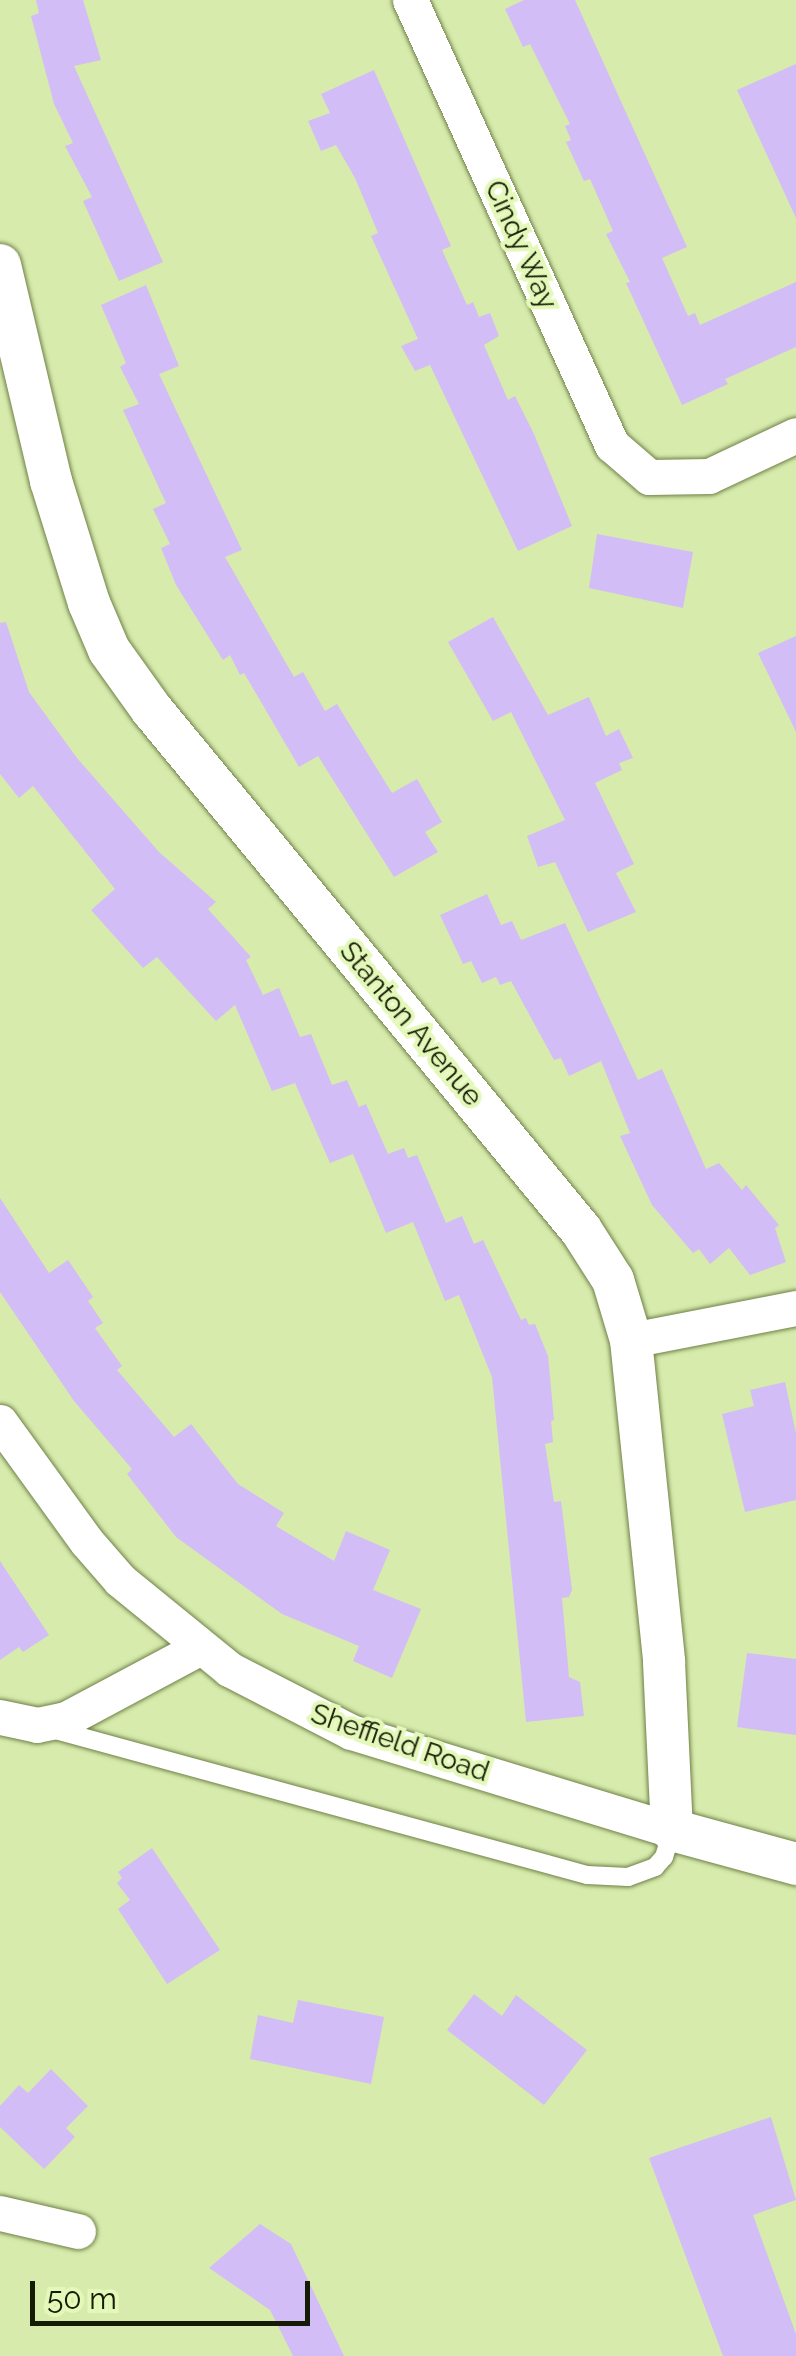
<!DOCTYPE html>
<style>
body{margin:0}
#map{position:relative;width:796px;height:2356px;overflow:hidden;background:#d7ebad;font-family:Raleway,sans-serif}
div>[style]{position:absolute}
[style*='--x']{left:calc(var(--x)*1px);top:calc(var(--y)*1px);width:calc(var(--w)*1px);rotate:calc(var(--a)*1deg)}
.building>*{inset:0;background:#d3bdf6}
.roads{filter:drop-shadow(0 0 2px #708148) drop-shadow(0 0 2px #708148)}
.service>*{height:18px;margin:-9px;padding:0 9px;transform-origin:9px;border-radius:9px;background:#fff}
.minor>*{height:35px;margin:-17.5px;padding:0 17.5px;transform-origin:17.5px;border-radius:17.5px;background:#fff}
.tertiary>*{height:42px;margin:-21px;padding:0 21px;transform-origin:21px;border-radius:21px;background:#fff}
span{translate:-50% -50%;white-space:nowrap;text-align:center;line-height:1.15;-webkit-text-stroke:8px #e4f8ba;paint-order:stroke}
.street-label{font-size:28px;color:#151c05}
.scale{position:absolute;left:30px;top:2281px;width:280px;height:45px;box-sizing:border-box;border:5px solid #151c05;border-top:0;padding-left:12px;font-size:30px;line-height:35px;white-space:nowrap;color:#151c05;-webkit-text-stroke:8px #e4f8ba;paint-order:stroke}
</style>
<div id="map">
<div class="building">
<i style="clip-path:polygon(36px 0,83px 0,101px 60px,74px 66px,163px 262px,119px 281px,83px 201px,92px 197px,65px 146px,73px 143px,54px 104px,31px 16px,39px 13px)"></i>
<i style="clip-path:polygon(524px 0,575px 0,687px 247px,662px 258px,688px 316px,695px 313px,700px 325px,796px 282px,796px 347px,725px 379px,728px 384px,682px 405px,626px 283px,630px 282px,606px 234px,613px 231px,590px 179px,584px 181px,566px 142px,571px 140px,565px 126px,570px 124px,530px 44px,523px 47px,505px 9px)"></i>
<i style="clip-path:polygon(796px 64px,796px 218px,737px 90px)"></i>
<i style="clip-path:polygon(374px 70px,451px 246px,442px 250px,467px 305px,473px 302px,479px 317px,490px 313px,499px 336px,484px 345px,508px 400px,515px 396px,534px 434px,572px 526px,518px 551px,430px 365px,415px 371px,401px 346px,418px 339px,371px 236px,378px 233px,355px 178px,336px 145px,321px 151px,308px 121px,330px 113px,321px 94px)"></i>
<i style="clip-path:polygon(146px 285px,179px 366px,159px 374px,242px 550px,225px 557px,294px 677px,303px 672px,325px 711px,337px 704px,392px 793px,417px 779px,442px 822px,425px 832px,438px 852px,394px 877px,318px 756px,299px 767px,244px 673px,240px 675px,230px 655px,223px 660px,176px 585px,161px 548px,170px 544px,153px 509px,166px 503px,123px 410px,139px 404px,120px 367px,126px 363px,101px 305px)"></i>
<i style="clip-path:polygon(597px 534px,693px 552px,683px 608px,589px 588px)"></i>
<i style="clip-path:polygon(493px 617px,548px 715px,589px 697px,606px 736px,619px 729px,633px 758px,619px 763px,622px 770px,595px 783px,634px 864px,616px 873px,636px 912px,588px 932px,555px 862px,538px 867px,527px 836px,565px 820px,511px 712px,493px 721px,448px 642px)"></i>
<i style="clip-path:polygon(6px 622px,29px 692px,77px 758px,159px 852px,216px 902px,208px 909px,251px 957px,246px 960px,263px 995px,279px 988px,300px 1037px,311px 1034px,332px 1085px,347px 1080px,359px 1107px,366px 1104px,388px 1154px,404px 1148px,408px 1158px,417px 1155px,446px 1223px,462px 1216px,474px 1244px,483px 1240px,521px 1320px,526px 1318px,529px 1325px,535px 1324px,548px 1356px,554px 1420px,551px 1421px,553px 1442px,545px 1444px,554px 1502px,561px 1501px,572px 1590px,569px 1597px,562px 1598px,569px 1677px,580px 1682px,584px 1716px,526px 1722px,492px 1377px,459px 1295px,445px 1301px,413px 1222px,386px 1233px,353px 1154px,330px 1163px,295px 1083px,272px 1091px,235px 1005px,216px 1021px,157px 957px,143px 968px,91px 910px,115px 889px,33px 786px,19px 798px,0 774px,0 623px)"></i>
<i style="clip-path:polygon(796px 636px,796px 732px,758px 653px)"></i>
<i style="clip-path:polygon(487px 894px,501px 925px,512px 921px,521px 940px,565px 923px,638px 1080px,662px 1069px,706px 1169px,719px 1163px,742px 1190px,746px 1185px,779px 1225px,775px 1228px,786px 1262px,750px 1275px,729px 1248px,710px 1264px,699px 1249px,693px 1253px,652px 1205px,620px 1136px,630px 1133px,601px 1061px,569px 1076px,561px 1058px,554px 1060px,511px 981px,500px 985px,496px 977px,482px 983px,471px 961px,463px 964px,440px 915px)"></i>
<i style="clip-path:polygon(0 1198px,49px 1273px,68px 1260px,93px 1297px,88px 1301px,103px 1323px,95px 1328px,122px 1366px,117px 1370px,174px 1437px,191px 1424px,238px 1484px,284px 1513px,276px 1526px,334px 1561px,346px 1531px,390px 1550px,373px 1590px,421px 1609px,392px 1678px,353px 1661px,359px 1646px,282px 1614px,176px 1537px,127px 1474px,132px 1469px,74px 1401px,0 1292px)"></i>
<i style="clip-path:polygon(785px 1382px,796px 1433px,796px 1500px,745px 1512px,722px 1414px,754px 1406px,750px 1390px)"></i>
<i style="clip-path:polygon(0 1561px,49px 1635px,23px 1652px,19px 1647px,0 1660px)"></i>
<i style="clip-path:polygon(747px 1653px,796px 1659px,796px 1735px,737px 1727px)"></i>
<i style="clip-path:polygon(152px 1848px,220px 1950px,167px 1984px,118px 1909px,130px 1900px,117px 1883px,122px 1878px,118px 1872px)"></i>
<i style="clip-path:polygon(474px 1994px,502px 2016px,516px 1995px,587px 2050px,544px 2105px,447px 2030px)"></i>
<i style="clip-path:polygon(298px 2000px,384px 2017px,371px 2084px,250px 2059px,258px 2015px,293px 2023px)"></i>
<i style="clip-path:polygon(51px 2069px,88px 2106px,66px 2128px,75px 2137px,44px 2169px,0 2127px,0 2106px,19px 2085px,28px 2093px)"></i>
<i style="clip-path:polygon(771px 2117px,796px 2200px,753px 2215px,796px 2334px,796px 2356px,723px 2356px,649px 2158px)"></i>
<i style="clip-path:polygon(260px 2224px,291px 2244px,344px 2356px,293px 2356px,270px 2310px,209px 2268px)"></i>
</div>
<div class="roads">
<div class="service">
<i style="--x:52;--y:1729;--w:555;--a:15.26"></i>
<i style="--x:587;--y:1875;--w:41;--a:2.8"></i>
<i style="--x:628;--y:1877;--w:29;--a:-20"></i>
<i style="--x:655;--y:1867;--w:13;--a:-48"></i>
<i style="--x:664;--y:1857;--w:28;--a:-73"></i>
</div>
<div class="minor">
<i style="--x:410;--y:0;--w:489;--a:65.6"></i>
<i style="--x:612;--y:445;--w:49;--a:40.9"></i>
<i style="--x:649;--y:477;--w:60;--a:-1"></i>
<i style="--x:709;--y:476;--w:96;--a:-25.2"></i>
<i style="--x:631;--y:1340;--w:168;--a:-11"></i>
<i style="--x:0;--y:1422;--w:148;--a:54.1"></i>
<i style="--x:87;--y:1542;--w:50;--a:49"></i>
<i style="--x:120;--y:1580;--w:141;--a:39.2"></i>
<i style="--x:229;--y:1669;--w:137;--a:27.3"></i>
<i style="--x:351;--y:1732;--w:336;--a:17"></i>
<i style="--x:0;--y:1717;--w:38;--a:12"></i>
<i style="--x:37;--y:1725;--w:30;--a:-12"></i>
<i style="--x:66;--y:1719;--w:151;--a:-28.1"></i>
<i style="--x:0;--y:2213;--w:80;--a:13"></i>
</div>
<div class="tertiary">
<i style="--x:0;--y:265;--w:222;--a:76.7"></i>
<i style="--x:51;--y:481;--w:128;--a:72.7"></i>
<i style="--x:89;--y:603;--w:51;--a:66.9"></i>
<i style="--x:109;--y:650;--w:74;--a:54.4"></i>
<i style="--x:152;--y:710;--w:674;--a:50.48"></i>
<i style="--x:581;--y:1230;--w:59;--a:57.4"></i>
<i style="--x:613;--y:1280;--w:63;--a:73.3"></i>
<i style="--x:631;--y:1340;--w:324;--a:84.1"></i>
<i style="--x:664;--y:1662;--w:168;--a:87.3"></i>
<i style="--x:672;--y:1830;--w:129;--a:15.3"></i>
</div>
</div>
<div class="street-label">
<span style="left:521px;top:245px;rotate:66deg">Cindy Way</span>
<span style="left:411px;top:1024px;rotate:50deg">Stanton Avenue</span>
<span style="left:400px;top:1743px;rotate:19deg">Sheffield Road</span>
</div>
<div class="scale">50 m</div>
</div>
